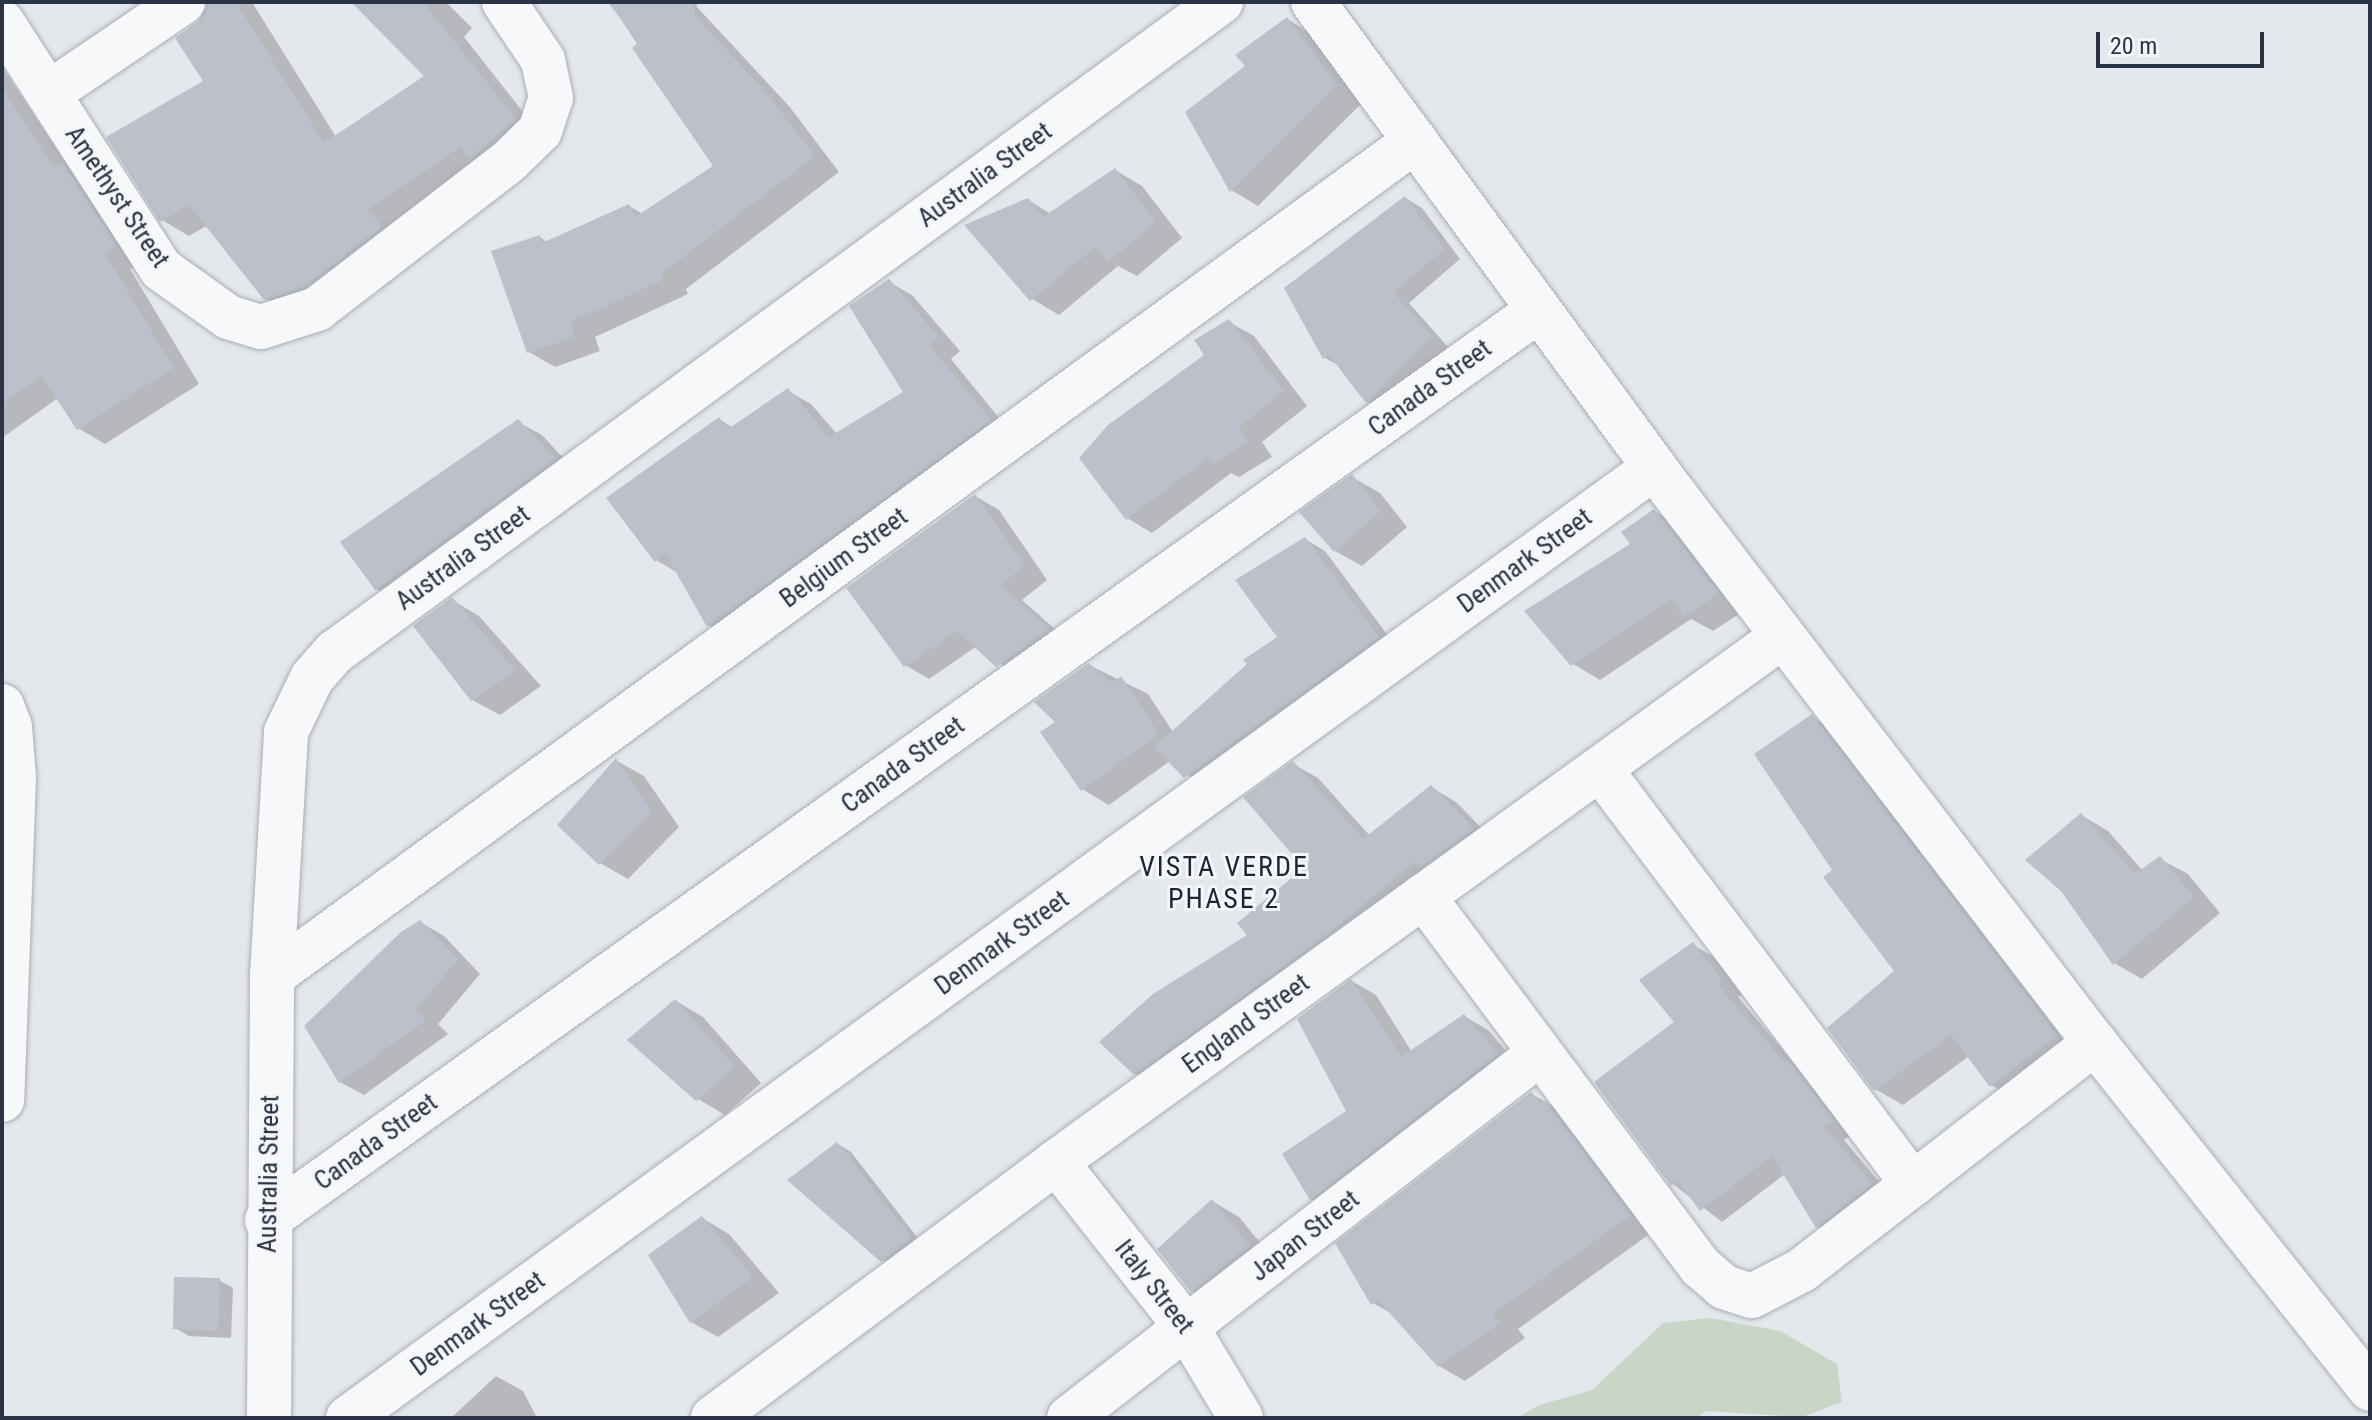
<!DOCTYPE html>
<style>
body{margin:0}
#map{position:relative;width:2372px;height:1420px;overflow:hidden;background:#e4e7ec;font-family:"Roboto Condensed",sans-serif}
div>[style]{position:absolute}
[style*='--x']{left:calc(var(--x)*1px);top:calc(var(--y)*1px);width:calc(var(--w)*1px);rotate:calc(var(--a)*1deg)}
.green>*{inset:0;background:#c9d6c5}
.shadow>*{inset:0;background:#0003}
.building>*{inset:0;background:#bbc0ca}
.roads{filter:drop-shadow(0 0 2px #a9aeb7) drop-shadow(0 0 2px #a9aeb7)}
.street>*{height:44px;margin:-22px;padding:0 22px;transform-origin:22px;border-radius:22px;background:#f7f8fa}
span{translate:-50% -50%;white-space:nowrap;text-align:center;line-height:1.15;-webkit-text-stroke:6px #f4f6f9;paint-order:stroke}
.street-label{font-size:26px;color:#2b3445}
.neighbourhood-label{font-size:28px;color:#1d2536;letter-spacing:2px}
.frame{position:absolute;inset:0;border:4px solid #2b3445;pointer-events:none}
.scale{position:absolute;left:2096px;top:32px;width:168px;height:36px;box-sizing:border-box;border:4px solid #2b3445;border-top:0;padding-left:10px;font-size:24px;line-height:28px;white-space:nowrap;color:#2b3445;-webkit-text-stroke:6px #f4f6f9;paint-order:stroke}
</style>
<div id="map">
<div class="green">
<i style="clip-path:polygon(1711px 1318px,1780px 1331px,1837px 1364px,1842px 1402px,1802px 1417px,1706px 1411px,1697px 1418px,1517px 1418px,1539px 1405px,1592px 1390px,1663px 1323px)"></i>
</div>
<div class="shadow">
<i style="clip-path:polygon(206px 2px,252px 2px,336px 137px,427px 76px,353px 2px,446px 2px,472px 28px,464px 37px,542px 136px,293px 314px,265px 298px,208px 225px,189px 236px,162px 220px,205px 81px,178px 38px,207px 14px)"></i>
<i style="clip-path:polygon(610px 2px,700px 2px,696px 6px,789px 106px,839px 172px,686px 289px,688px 294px,595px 337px,600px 351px,555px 367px,529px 352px,540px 237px,548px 243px,629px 206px,643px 214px,716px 166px)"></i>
<i style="clip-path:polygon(1287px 19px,1314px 35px,1363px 102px,1258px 206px,1231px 190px,1248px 66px)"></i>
<i style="clip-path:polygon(2px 67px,70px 169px,90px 181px,143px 262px,130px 269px,199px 384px,105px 444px,78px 428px,58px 398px,2px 438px)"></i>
<i style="clip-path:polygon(1115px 170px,1142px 186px,1182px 238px,1137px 276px,1118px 266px,1059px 315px,1032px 299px,1028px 200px,1051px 214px)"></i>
<i style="clip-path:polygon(1405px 198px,1422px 208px,1460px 259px,1409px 303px,1448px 347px,1384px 411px,1367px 402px,1340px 366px,1325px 358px)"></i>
<i style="clip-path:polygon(889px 282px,912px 295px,960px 351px,951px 359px,1012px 434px,732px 639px,709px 625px,678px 573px,656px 560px,719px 419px,733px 428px,788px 391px,811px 404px,837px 434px,906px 393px)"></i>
<i style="clip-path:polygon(1229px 322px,1254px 336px,1307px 406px,1262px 442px,1272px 457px,1239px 477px,1231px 473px,1152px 533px,1127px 518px,1206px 355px)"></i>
<i style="clip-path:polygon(518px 422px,542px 435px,577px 473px,399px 602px,376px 589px)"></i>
<i style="clip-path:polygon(1352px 477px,1380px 493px,1407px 527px,1362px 566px,1335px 551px)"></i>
<i style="clip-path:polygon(975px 496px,999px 510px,1047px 580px,1022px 600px,1072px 644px,1022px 680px,977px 646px,929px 679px,905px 665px)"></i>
<i style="clip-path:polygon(1654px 511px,1681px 527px,1745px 610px,1713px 631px,1691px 619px,1600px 680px,1573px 664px)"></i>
<i style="clip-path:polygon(1305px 539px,1325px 551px,1398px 649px,1206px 789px,1170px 761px,1109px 805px,1082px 789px,1058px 722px,1089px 665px,1148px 694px,1173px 732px,1280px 638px)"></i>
<i style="clip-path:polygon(452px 600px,479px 616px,541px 686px,500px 715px,472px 700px)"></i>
<i style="clip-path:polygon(1812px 717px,1839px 733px,2083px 1051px,2018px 1101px,1991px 1085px,1969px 1056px,1903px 1105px,1875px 1089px,1897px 971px,1835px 870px)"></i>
<i style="clip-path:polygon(617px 761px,644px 776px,679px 827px,628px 879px,600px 863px)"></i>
<i style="clip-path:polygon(1293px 764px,1318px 778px,1370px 836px,1431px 787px,1456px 802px,1497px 844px,1161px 1088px,1135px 1073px,1307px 869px)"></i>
<i style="clip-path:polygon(2081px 815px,2108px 831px,2143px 871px,2160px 859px,2188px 874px,2220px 913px,2142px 979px,2114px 963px)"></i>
<i style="clip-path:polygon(420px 922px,444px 936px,480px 974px,438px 1024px,448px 1034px,364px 1095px,340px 1082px)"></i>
<i style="clip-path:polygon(1693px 945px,1714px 957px,1743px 994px,1738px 997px,1798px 1068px,1810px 1075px,1854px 1133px,1844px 1140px,1892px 1197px,1839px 1238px,1817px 1226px,1785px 1174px,1722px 1222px,1673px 1184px,1677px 1023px)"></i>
<i style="clip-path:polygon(1352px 981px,1376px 995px,1412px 1052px,1464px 1016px,1488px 1030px,1521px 1068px,1335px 1213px,1311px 1199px,1349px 1112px)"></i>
<i style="clip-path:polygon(676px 1001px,703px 1017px,761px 1083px,725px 1115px,698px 1099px)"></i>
<i style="clip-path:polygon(1532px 1094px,1557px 1109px,1655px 1230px,1518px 1329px,1525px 1338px,1465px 1381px,1439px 1366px,1396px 1316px,1373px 1303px)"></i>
<i style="clip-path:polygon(838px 1144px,851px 1152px,924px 1246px,896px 1268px,882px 1260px)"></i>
<i style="clip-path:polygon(1212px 1201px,1239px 1217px,1276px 1262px,1219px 1306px,1192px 1291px)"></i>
<i style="clip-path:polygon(702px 1218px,729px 1234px,779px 1293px,718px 1337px,691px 1322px)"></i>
<i style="clip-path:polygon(219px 1280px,233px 1288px,231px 1338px,189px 1336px,175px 1328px)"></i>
<i style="clip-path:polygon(496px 1376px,523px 1391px,537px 1418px,451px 1418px)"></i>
</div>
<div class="building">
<i style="clip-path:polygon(208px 2px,236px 2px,324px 143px,424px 76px,351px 2px,423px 2px,516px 119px,470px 159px,460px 147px,368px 209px,382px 227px,303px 287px,264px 300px,189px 205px,160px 222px,106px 137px,203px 81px,175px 38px,198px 22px)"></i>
<i style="clip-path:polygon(608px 2px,694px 2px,694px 15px,763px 89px,815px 156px,661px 274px,663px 280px,570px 322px,575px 337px,527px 353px,491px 251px,540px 235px,542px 243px,629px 204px,635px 217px,713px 166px,632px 48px,638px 43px)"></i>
<i style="clip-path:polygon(1287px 17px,1337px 85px,1230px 192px,1185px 112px,1245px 66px,1235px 55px)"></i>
<i style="clip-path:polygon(2px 87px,49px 161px,54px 168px,63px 163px,117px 246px,105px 253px,173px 368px,77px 430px,41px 375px,2px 404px)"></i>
<i style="clip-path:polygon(1115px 168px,1156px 222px,1108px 262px,1095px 247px,1030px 301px,964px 225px,1028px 198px,1043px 217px)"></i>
<i style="clip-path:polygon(1405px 196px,1445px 249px,1393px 292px,1432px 337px,1366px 403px,1329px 355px,1323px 359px,1284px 288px)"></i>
<i style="clip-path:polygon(889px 279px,939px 337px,929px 345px,991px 420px,707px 627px,665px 553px,655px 562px,606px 498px,719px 417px,728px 429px,788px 388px,829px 437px,903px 392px,849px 306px)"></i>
<i style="clip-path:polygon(1229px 319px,1284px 391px,1239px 427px,1249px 442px,1213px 464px,1208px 458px,1126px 520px,1079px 458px,1108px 425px,1204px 355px,1194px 340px)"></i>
<i style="clip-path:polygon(518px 419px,556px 459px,375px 590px,340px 542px)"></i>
<i style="clip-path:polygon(1352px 474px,1381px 511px,1334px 552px,1299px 512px)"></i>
<i style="clip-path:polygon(975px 494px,1025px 565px,1000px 586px,1050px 629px,996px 667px,957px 631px,904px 667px,846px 588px)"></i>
<i style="clip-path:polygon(1654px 509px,1719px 593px,1684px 617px,1671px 599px,1571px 666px,1524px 611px,1630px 544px,1621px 532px)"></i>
<i style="clip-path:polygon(1305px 537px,1379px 637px,1184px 778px,1154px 747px,1247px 664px,1243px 660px,1277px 637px,1235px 580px)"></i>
<i style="clip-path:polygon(452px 597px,515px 670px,471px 701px,413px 626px)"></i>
<i style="clip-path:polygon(1089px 663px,1112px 683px,1121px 676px,1159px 734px,1081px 791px,1040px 732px,1055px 722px,1034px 702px)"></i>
<i style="clip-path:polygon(1812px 714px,2057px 1035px,1990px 1087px,1951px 1035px,1874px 1091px,1827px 1028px,1894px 971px,1823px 877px,1832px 870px,1754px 754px)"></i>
<i style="clip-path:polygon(616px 758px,652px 811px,599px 865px,557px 825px)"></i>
<i style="clip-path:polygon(1293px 761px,1363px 839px,1431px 785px,1474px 829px,1419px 868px,1414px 862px,1331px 932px,1134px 1075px,1099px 1042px,1153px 994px,1247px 935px,1237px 923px,1304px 868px,1243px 797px)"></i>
<i style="clip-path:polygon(2081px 813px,2135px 874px,2160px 856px,2194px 897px,2113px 965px,2061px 891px,2025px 860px)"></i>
<i style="clip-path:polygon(420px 920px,458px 959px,416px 1010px,426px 1020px,339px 1083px,304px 1026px,401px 932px)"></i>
<i style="clip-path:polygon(1693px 942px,1723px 981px,1718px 985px,1785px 1063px,1788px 1060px,1834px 1120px,1824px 1127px,1872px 1184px,1816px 1228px,1772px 1156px,1700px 1211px,1678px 1181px,1671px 1186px,1594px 1082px,1674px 1022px,1639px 980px)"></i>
<i style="clip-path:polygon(1351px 979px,1401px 1057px,1464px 1014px,1498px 1054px,1310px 1200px,1282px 1154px,1346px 1111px,1297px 1019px)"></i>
<i style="clip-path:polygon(675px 999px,735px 1067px,696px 1101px,627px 1040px)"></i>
<i style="clip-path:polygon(1531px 1092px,1541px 1103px,1545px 1100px,1631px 1215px,1493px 1314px,1500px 1323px,1438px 1367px,1378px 1300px,1371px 1305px,1335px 1243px)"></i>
<i style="clip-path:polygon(837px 1142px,912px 1238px,881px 1262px,787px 1180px)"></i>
<i style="clip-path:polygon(1212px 1199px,1250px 1246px,1191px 1292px,1157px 1249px)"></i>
<i style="clip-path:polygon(702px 1216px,753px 1277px,690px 1323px,648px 1255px)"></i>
<i style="clip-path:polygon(174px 1277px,220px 1278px,218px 1331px,173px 1329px)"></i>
</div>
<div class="roads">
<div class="street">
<i style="--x:1313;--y:2;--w:607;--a:53.72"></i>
<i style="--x:1672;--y:491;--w:695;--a:52.54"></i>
<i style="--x:2095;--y:1043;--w:442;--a:51.5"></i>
<i style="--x:2;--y:22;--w:294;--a:57.2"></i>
<i style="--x:161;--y:269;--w:82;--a:35.6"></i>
<i style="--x:228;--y:317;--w:34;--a:17"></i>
<i style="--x:261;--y:327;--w:59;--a:-17.8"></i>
<i style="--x:317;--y:309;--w:242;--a:-37.6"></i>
<i style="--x:509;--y:161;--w:43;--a:-44.1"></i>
<i style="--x:540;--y:131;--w:35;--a:-72"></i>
<i style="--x:551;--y:98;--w:39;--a:-102"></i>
<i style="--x:543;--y:60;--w:70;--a:-123.9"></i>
<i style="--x:49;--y:93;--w:162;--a:-34.2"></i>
<i style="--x:2;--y:706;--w:22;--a:69"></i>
<i style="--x:10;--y:727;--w:51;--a:85.5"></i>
<i style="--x:14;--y:778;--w:322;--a:92.1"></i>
<i style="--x:1600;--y:769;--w:520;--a:52.98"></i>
<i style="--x:1423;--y:896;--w:464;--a:53.2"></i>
<i style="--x:1701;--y:1267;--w:30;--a:41"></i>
<i style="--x:1724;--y:1287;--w:29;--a:18"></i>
<i style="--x:1752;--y:1296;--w:56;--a:-27.5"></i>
<i style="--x:1802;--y:1270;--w:371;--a:-37.8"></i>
<i style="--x:272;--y:976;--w:1416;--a:-36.15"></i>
<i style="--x:1056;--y:1162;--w:211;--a:51.7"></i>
<i style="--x:1187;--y:1328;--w:105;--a:59"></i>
<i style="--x:267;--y:1220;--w:1564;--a:-35.58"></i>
<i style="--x:269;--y:1418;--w:442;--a:-89.6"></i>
<i style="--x:272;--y:976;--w:244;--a:-86.7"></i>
<i style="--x:286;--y:732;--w:60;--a:-64.3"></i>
<i style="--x:312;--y:678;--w:35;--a:-49"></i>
<i style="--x:335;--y:652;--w:1099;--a:-36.27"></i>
<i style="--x:348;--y:1418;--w:1616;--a:-36.04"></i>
<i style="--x:713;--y:1418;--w:428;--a:-36.7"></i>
<i style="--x:1056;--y:1162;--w:897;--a:-35.89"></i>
<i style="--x:1069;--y:1418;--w:594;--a:-37.76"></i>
</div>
</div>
<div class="street-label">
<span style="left:985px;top:175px;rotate:-36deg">Australia Street</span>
<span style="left:117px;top:197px;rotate:56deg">Amethyst Street</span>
<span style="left:1430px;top:388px;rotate:-36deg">Canada Street</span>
<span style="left:463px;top:558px;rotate:-36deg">Australia Street</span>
<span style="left:844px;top:558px;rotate:-36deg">Belgium Street</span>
<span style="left:1525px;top:561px;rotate:-36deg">Denmark Street</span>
<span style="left:903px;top:765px;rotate:-36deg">Canada Street</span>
<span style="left:1002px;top:943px;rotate:-36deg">Denmark Street</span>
<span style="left:1246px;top:1024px;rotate:-36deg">England Street</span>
<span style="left:376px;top:1142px;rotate:-36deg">Canada Street</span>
<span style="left:269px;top:1174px;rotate:-89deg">Australia Street</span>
<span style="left:1305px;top:1236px;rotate:-38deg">Japan Street</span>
<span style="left:1154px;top:1287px;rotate:52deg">Italy Street</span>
<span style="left:478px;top:1324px;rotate:-36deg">Denmark Street</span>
</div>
<div class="neighbourhood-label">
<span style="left:1224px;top:883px">VISTA VERDE<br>PHASE 2</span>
</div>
<div class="frame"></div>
<div class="scale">20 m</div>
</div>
